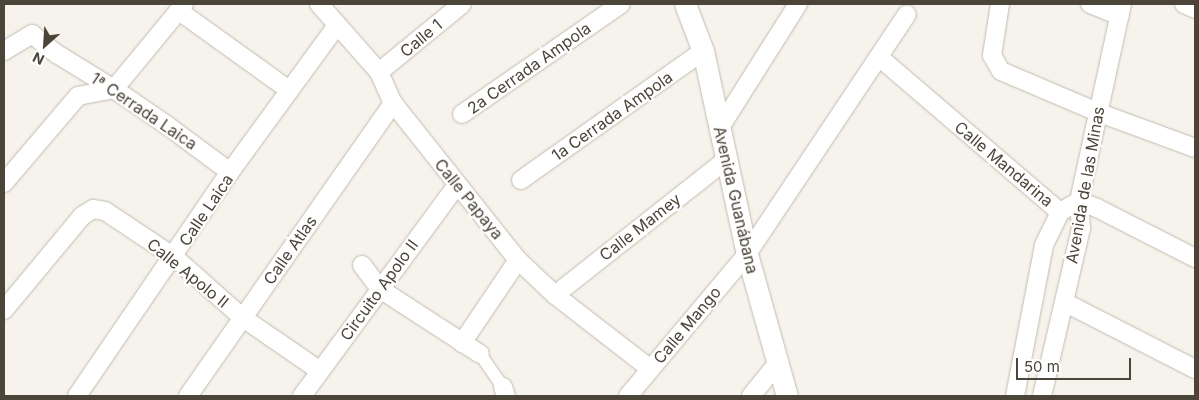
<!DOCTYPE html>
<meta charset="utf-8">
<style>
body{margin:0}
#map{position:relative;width:1199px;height:400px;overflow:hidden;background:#f6f3ec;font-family:Inter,sans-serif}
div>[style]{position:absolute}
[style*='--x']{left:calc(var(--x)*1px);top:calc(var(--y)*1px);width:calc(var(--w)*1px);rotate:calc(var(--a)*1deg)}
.roads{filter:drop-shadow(0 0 1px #c2bbae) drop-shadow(0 0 1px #c2bbae)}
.pedestrian>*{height:12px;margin:-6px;padding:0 6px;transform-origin:6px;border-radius:6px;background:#fff}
.minor>*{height:18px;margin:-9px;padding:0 9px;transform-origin:9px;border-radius:9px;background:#fff}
.tertiary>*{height:21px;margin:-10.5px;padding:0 10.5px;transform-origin:10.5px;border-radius:10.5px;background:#fff}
span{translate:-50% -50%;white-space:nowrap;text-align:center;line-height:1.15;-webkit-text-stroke:4.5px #fff;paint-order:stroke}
.street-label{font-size:16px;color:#4b4439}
.frame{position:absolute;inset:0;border:5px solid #4b4439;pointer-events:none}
.north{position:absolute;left:20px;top:20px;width:50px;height:50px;-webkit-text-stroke:4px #fff;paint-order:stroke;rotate:206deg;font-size:14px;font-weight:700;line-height:20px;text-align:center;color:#4b4439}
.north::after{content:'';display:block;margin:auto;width:18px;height:22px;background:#4b4439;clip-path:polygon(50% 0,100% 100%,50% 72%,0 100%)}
.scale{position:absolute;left:1016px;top:358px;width:115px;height:22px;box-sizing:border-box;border:2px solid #4b4439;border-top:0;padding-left:6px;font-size:15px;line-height:18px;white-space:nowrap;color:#4b4439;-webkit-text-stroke:4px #fff;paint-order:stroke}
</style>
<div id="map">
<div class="roads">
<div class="pedestrian">
<i style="--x:480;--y:354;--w:40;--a:55.1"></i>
</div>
<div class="minor">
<i style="--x:319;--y:4;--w:91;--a:48.6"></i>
<i style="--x:379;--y:72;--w:34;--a:66"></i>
<i style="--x:393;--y:103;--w:201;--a:51.5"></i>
<i style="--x:518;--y:260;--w:51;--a:43.4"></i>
<i style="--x:555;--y:295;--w:119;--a:37.8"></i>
<i style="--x:1000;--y:4;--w:52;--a:98.9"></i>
<i style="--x:992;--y:55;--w:18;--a:61"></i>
<i style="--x:1001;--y:71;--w:104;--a:23.1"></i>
<i style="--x:1097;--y:112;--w:104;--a:20.2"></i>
<i style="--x:1090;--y:4;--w:32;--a:22"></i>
<i style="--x:1184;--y:4;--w:12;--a:24"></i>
<i style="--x:179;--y:11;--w:135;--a:35.7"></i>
<i style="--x:4;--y:51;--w:33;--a:-31"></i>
<i style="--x:32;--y:34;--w:32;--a:39"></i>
<i style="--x:57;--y:54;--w:67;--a:31.6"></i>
<i style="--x:114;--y:89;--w:65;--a:34.4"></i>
<i style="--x:168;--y:126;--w:77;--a:36.6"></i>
<i style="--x:879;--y:57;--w:238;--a:40.6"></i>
<i style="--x:1060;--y:212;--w:22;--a:-30"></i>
<i style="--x:1079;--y:201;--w:19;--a:21"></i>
<i style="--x:1097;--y:208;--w:110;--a:27"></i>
<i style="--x:379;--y:72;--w:107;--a:-39.3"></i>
<i style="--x:462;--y:114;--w:193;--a:-34.7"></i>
<i style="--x:719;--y:129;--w:148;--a:-57.7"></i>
<i style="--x:521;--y:180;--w:223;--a:-35.3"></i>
<i style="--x:4;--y:183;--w:114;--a:-49.6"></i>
<i style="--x:78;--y:96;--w:37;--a:-11"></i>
<i style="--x:114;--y:89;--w:110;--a:-50.5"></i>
<i style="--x:362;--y:265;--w:30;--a:53"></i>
<i style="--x:380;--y:289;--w:119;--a:33"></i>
<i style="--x:555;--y:295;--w:218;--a:-38.3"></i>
<i style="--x:1064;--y:302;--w:147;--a:27.1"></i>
<i style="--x:4;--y:310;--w:122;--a:-50.3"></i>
<i style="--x:82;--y:216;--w:13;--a:-32"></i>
<i style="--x:93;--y:209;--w:12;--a:9"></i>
<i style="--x:105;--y:211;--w:83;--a:33.7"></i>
<i style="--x:174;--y:257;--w:92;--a:41.5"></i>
<i style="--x:243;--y:318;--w:93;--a:34.5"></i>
<i style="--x:462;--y:343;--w:100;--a:-56"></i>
<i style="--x:503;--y:387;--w:9;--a:72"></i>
<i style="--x:77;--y:396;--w:271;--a:-55.7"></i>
<i style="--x:230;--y:172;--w:182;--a:-53.9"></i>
<i style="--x:188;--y:396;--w:358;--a:-55"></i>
<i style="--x:302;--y:396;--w:262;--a:-53.7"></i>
<i style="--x:628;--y:396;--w:185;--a:-50"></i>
<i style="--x:747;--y:254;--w:288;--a:-56.3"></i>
<i style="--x:751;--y:396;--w:41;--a:-50.9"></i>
<i style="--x:1015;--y:396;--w:154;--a:-79.1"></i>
<i style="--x:1044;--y:245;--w:37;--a:-64"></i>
<i style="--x:1042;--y:396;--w:172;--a:-76.9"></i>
<i style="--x:1081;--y:228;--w:27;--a:-94"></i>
<i style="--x:1079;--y:201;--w:202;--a:-77.7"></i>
</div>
<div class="tertiary">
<i style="--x:685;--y:4;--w:50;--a:69"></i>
<i style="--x:703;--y:51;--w:208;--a:77.8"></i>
<i style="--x:747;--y:254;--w:148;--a:74.3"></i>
</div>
</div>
<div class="street-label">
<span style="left:421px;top:38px;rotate:-40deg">Calle 1</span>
<span style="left:529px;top:68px;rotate:-35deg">2a Cerrada Ampola</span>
<span style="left:144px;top:111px;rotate:34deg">1ª Cerrada Laica</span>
<span style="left:612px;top:116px;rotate:-35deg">1a Cerrada Ampola</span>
<span style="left:1004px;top:164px;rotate:40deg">Calle Mandarina</span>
<span style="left:1085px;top:185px;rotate:-80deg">Avenida de las Minas</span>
<span style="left:469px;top:199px;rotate:51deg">Calle Papaya</span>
<span style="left:736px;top:200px;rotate:77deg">Avenida Guanábana</span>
<span style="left:206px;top:210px;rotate:-56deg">Calle Laica</span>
<span style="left:640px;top:227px;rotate:-38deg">Calle Mamey</span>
<span style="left:290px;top:250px;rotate:-55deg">Calle Atlas</span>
<span style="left:188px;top:273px;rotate:39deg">Calle Apolo II</span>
<span style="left:379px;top:290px;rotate:-54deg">Circuito Apolo II</span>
<span style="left:687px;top:325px;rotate:-50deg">Calle Mango</span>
</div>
<div class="frame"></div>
<div class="north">N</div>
<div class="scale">50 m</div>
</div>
